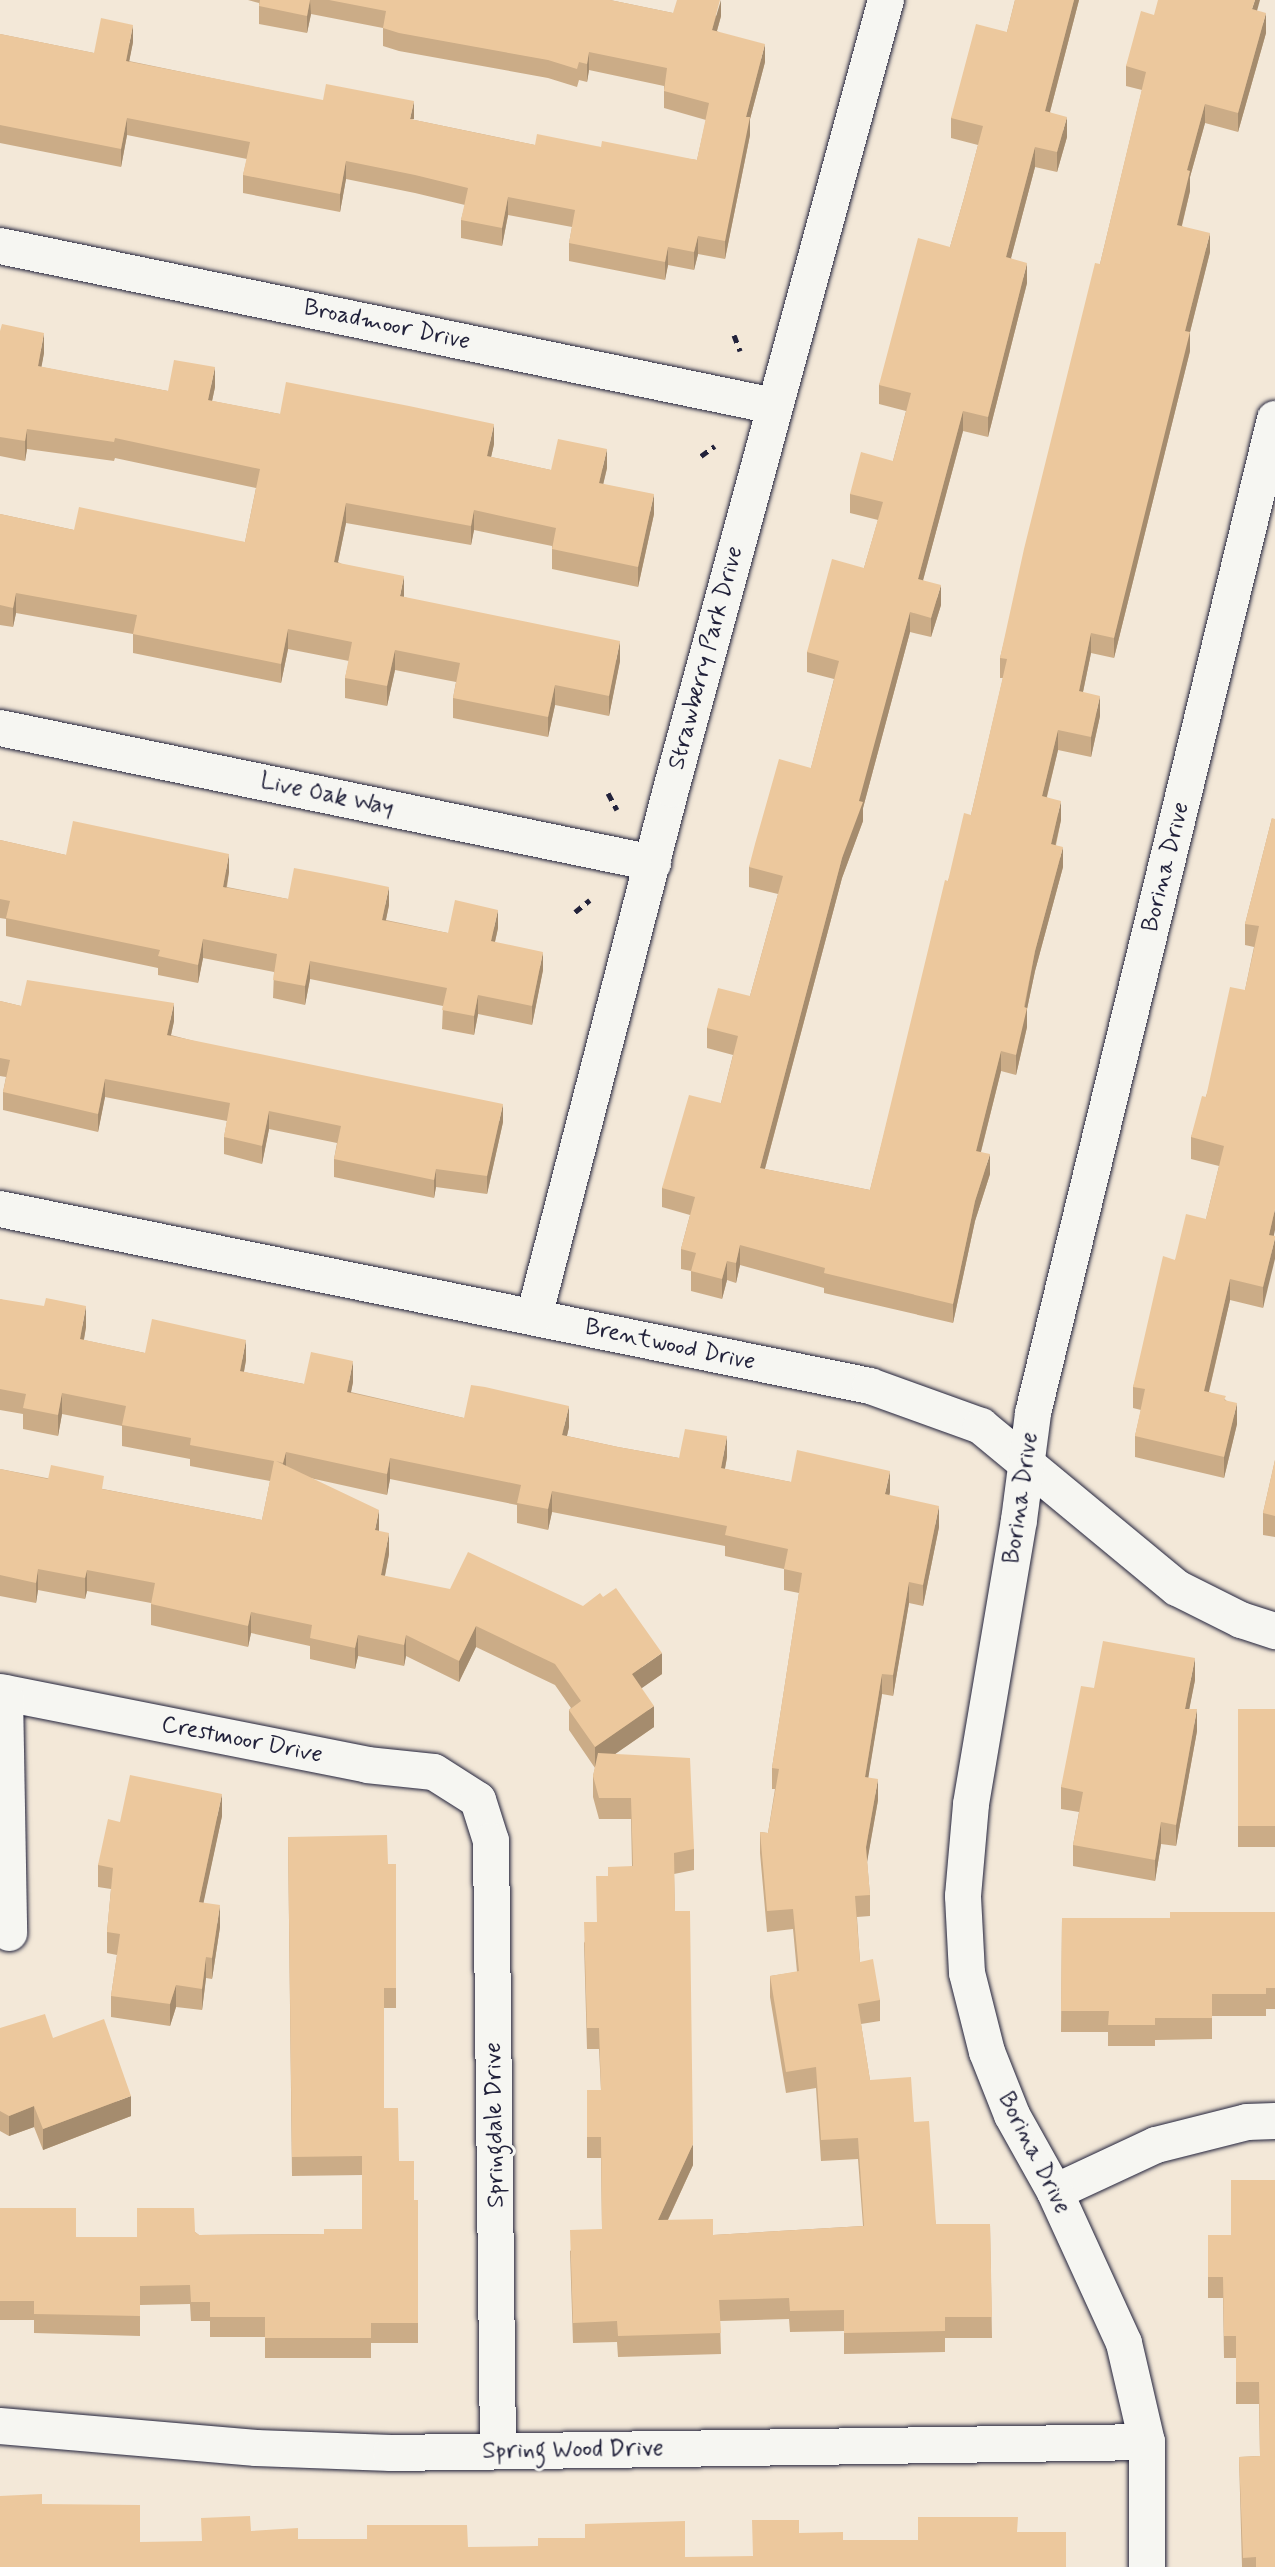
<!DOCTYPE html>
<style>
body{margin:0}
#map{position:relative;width:1275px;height:2567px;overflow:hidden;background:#f3e8d8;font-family:Mynerve,sans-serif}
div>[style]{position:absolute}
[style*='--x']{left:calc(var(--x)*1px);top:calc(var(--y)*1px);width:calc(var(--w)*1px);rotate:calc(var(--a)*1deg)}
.path>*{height:5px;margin-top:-2.5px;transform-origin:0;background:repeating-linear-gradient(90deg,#22223b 0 8px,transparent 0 14px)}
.roads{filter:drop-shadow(0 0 2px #22223b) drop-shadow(0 0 2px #22223b)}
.minor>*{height:36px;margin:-18px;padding:0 18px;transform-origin:18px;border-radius:18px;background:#f6f6f2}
.wall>*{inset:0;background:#cbac87}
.shaded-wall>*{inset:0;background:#a58c6e}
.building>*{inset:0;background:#ecc89d}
span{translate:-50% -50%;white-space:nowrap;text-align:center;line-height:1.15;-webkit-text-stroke:6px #f6f6f2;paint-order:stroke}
.street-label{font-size:24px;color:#22223b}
</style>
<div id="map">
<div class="path">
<i style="--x:734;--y:335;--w:17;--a:69"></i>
<i style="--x:701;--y:456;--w:17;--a:-36"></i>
<i style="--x:608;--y:793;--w:19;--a:62"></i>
<i style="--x:575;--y:912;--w:19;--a:-39"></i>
</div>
<div class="roads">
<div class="minor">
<i style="--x:0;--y:246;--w:790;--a:11.68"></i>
<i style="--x:0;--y:728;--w:667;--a:11.68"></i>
<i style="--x:0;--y:1209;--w:888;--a:11.5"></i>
<i style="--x:870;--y:1386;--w:118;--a:19.8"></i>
<i style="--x:981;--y:1426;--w:254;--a:39.6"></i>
<i style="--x:1177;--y:1588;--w:72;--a:26.6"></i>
<i style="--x:1241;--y:1620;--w:36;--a:18"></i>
<i style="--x:534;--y:1317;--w:545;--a:-75.45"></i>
<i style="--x:671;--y:789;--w:818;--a:-74.76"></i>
<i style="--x:0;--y:1692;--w:374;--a:11.2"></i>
<i style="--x:367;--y:1765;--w:67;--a:6"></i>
<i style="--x:434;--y:1772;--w:52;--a:32.5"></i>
<i style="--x:478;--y:1800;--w:43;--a:72.4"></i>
<i style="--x:491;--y:1841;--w:610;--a:89.34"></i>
<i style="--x:5;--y:1693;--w:240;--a:89"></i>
<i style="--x:1055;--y:2192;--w:111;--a:-25"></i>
<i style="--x:1156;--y:2145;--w:94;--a:-14.2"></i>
<i style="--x:1247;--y:2122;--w:28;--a:-2"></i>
<i style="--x:0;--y:2426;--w:257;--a:4.9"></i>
<i style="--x:256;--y:2448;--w:135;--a:2.1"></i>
<i style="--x:391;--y:2453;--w:756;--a:-0.83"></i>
<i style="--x:1147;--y:2567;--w:125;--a:-90"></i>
<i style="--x:1147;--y:2442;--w:102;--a:-103.1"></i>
<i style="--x:1124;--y:2343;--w:166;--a:-114.6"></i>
<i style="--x:1055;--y:2192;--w:88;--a:-119.2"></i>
<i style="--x:1012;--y:2115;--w:68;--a:-111.6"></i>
<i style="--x:987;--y:2052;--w:81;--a:-104.2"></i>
<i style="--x:967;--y:1973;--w:77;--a:-93"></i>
<i style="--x:963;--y:1896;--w:92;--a:-85"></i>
<i style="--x:971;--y:1804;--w:288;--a:-80.4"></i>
<i style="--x:1019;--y:1520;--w:108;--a:-82.5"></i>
<i style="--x:1033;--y:1413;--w:1023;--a:-76.32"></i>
</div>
</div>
<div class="wall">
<i style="clip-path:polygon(248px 0,610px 0,673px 13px,721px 16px,717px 31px,765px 62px,750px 119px,750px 135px,725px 259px,698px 254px,694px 270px,668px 265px,665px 280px,569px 261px,569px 243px,572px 227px,508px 215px,502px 246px,461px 238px,461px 220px,465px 205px,415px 193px,346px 179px,340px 212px,243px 193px,243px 175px,247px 159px,127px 135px,121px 167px,0 143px,0 34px,94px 53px,133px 42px,129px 61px,535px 145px,601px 147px,697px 160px,706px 120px,664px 108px,664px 86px,589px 70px,587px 82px,579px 80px,577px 87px,548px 78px,399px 51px,383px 46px,383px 28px,311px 14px,307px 33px,259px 24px,259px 3px)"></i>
<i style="clip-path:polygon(1015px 0,1079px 0,1050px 112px,1067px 137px,1057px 172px,1035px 167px,1011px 258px,1027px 283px,988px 437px,963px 431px,923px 580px,941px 605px,931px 637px,910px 632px,863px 808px,863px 821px,842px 878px,765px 1169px,870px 1190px,948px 881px,971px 815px,1003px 678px,1000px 678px,1000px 658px,1100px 264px,1142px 90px,1126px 86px,1126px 66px,1154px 15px,1257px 11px,1266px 33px,1238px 132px,1205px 123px,1190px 177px,1190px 191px,1182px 226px,1210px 252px,1190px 332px,1190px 351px,1114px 658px,1091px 653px,1083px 692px,1100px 716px,1091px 757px,1058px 750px,1047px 797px,1061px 820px,1056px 845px,1063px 867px,1035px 971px,1027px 1009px,1027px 1027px,1016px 1075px,1001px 1071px,981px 1152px,990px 1174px,975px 1221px,953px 1323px,824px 1293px,824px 1288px,740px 1265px,736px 1283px,727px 1280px,722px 1299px,691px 1291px,691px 1271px,681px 1269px,681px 1249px,690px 1215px,662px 1207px,662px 1188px,721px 1103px,733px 1055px,707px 1048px,707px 1028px,750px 996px,778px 894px,749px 887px,749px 867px,811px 768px,834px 679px,807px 672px,807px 652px,864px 568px,878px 520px,850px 513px,850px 494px,893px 461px,906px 411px,879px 404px,879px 385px,950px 247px,964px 198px,978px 145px,951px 138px,951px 118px,1007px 32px)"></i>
<i style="clip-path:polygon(0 331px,44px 353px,41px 367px,168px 391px,215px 387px,212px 401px,280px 414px,494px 444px,491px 457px,551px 470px,607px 468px,603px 484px,654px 514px,638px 587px,552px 569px,552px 546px,474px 530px,471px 545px,346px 523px,338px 562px,404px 597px,620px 661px,609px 716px,555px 705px,548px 737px,453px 718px,453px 698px,456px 682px,395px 670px,387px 706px,345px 698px,345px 678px,349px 661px,288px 649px,281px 683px,133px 653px,133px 634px,16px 613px,13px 627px,0 625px,0 514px,74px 530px,245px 542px,256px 488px,115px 458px,114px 461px,27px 449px,25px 461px,0 456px)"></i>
<i style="clip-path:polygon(1272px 818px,1274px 1236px,1263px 1308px,1230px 1300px,1209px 1392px,1226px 1400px,1237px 1424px,1224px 1478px,1135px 1457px,1135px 1436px,1141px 1410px,1133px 1408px,1133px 1387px,1175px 1260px,1206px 1219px,1219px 1166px,1191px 1159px,1191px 1137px,1245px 990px,1254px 947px,1245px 945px,1245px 924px)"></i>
<i style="clip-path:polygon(0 840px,66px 855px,229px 872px,227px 887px,288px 899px,389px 905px,386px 920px,448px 933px,498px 928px,495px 942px,543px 970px,532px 1025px,478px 1014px,474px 1035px,442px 1029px,443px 1006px,310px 979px,305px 1005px,273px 998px,274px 972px,203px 958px,198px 983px,158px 975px,158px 968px,6px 936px,6px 919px,0 918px)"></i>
<i style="clip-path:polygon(0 1001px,21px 1006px,174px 1021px,171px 1035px,503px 1122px,487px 1194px,436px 1187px,434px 1198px,334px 1177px,334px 1159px,337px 1143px,269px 1129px,262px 1164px,224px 1154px,224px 1137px,227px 1121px,105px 1097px,98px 1132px,3px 1110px,3px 1092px,6px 1077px,0 1076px)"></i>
<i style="clip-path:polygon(evenodd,0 1299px,86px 1327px,84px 1340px,145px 1353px,246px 1360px,244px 1372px,304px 1384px,353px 1382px,351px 1392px,464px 1418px,569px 1427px,567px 1436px,618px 1447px,679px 1458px,727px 1457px,725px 1469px,791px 1482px,890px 1492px,889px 1495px,939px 1527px,923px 1606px,909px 1603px,893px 1696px,882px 1694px,868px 1777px,878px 1800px,867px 1861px,870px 1895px,870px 1916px,857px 1917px,860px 1962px,880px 2000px,880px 2021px,861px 2024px,870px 2080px,914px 2122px,936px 2224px,990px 2224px,992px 2338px,945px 2338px,945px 2352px,844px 2354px,844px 2331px,790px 2332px,789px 2319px,720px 2321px,721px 2354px,618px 2357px,617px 2342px,573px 2343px,570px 2251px,602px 2229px,601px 2158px,587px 2158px,587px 2090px,601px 2090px,599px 2049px,587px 2049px,584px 1943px,597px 1922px,608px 1876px,632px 1866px,631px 1819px,599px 1819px,593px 1797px,593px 1776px,595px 1768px,569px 1730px,569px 1710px,571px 1708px,555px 1685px,476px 1647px,459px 1682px,406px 1656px,404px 1666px,358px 1656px,355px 1669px,310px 1659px,310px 1646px,251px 1633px,248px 1647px,151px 1625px,151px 1603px,87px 1591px,85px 1599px,38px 1590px,36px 1603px,0 1596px,0 1469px,262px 1520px,270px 1481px,190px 1466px,190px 1459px,122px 1446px,122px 1426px,62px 1414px,58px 1436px,23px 1429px,23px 1414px,0 1410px,0 1299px,310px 1478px,387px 1495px,390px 1479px,517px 1505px,517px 1523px,548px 1530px,552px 1512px,725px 1546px,725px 1556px,784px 1569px,784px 1590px,799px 1593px,772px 1768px,772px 1789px,775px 1789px,768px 1833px,760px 1832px,760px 1853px,767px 1932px,793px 1929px,797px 1972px,770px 1976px,770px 1997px,786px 2093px,816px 2088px,821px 2161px,858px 2159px,863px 2226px,713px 2235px,668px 2220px,693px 2165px,675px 1911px,674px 1874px,694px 1870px,694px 1849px,615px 1754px,654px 1727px,641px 1688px,662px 1674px,385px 1576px,389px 1554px,379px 1531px,310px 1478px)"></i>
<i style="clip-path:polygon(1275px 1460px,1275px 1537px,1263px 1535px,1263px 1513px)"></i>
<i style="clip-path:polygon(1195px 1680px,1189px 1709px,1197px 1731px,1176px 1846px,1161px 1844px,1155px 1881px,1073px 1866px,1073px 1845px,1079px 1812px,1061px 1809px,1061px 1787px,1094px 1688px)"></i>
<i style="clip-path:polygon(1238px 1709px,1275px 1709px,1275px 1847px,1238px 1847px)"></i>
<i style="clip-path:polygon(222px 1816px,203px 1903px,220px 1927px,212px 1979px,206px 1978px,202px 2010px,176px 2007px,170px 2026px,111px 2017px,111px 1996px,117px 1955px,107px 1953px,107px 1932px,111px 1889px,98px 1887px,98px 1865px,120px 1822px)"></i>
<i style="clip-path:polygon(288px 1837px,388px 1864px,396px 1864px,396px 2008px,384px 2008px,384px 2108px,399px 2161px,414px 2200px,418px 2200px,418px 2343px,371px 2343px,371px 2358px,265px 2358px,265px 2337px,210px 2337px,210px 2321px,191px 2321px,190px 2304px,140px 2305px,140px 2336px,34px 2333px,34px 2320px,0 2320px,0 2208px,76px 2237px,137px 2237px,195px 2232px,199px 2235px,324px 2234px,362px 2229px,362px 2175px,292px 2176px)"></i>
<i style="clip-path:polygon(1275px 1912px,1275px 2009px,1266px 2009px,1266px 2016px,1212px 2016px,1212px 2039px,1155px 2040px,1155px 2046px,1108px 2046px,1108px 2032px,1061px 2032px,1062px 1918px,1170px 1918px)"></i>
<i style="clip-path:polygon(0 2028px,53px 2038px,131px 2116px,43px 2150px,34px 2127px,9px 2136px,0 2131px)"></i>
<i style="clip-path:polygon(1275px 2180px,1275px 2567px,1242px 2567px,1239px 2457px,1260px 2456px,1259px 2404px,1236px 2404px,1236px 2358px,1224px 2358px,1223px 2298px,1208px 2298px,1208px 2235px,1231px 2235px)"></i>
</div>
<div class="shaded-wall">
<i style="clip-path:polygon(310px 0,311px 14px,307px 33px,307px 16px)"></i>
<i style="clip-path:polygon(721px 0,721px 16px,712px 48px,712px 30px)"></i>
<i style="clip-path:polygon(1074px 0,1079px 0,1045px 131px,1045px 111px)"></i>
<i style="clip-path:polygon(1255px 0,1260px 0,1252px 29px,1252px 9px)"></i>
<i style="clip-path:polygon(1266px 13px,1266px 33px,1238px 132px,1238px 113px)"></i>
<i style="clip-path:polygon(133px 25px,133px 42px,126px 78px,126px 61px)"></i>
<i style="clip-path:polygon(765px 44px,765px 62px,750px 119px,750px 135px,725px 259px,725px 241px,746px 117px)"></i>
<i style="clip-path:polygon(589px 52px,589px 70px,587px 82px,587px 64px)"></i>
<i style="clip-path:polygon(414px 101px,414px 119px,410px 119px)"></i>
<i style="clip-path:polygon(1205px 104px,1205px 123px,1190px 177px,1190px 191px,1177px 245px,1177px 225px,1187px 170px)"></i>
<i style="clip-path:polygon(1067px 117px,1067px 137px,1057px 172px,1057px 152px)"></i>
<i style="clip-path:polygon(127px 118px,127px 135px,121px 167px,121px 149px)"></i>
<i style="clip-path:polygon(1035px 147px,1035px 167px,1006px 277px,1006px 257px)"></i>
<i style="clip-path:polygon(346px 161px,346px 179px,340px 212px,340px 194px)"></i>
<i style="clip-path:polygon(508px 197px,508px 215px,502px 246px,502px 228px)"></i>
<i style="clip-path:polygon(1210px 233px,1210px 252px,1190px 332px,1190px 351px,1114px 658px,1114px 638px,1185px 331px)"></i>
<i style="clip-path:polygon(698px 236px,698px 254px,694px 270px,694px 252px)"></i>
<i style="clip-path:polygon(668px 247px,668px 265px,665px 280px,665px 262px)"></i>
<i style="clip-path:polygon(1027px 263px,1027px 283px,988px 437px,988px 417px)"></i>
<i style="clip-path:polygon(44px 333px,44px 353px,38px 386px,38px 366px)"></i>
<i style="clip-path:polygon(215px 367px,215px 387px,208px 420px,208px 400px)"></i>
<i style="clip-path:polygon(963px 411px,963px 431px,918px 599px,918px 579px)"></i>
<i style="clip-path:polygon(494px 424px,494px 444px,487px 475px,487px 456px)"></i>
<i style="clip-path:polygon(27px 429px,27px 449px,25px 461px,25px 441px)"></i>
<i style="clip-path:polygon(607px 449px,607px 468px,599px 502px,599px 483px)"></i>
<i style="clip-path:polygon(654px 494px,654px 514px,638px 587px,638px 567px)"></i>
<i style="clip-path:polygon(346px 503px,346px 523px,334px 581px,334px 562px)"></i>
<i style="clip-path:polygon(474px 510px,474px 530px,471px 545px,471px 526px)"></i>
<i style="clip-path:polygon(404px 576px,404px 596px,400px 616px,400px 596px)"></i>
<i style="clip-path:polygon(941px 585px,941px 605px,931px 637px,931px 618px)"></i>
<i style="clip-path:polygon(16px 593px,16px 613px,13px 627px,13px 608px)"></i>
<i style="clip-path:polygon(910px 612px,910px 632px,863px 808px,863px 821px,842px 878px,760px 1187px,760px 1168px,842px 858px)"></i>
<i style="clip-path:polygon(288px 629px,288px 649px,281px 683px,281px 664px)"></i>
<i style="clip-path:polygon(1091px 633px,1091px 653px,1079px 711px,1079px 691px)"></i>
<i style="clip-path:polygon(620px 641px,620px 661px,609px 716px,609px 696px)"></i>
<i style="clip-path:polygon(395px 650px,395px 670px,387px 706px,387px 686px)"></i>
<i style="clip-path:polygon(555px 685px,555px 705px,548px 737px,548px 717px)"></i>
<i style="clip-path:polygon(1100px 696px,1100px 716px,1091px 757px,1091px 737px)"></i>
<i style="clip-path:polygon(1058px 730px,1058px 750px,1042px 816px,1042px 796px)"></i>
<i style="clip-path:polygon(1061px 801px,1061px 820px,1051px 864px,1051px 844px)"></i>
<i style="clip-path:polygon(1063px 847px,1063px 867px,1035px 971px,1027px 1009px,1027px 1027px,1016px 1075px,1016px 1055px,1035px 951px)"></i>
<i style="clip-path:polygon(229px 854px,229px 872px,223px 905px,223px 887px)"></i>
<i style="clip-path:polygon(389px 887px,389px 905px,382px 938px,382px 920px)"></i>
<i style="clip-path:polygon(498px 910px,498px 928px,491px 959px,491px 941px)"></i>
<i style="clip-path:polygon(203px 939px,203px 958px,198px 983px,198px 965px)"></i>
<i style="clip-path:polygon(543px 952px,543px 970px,532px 1025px,532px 1006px)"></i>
<i style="clip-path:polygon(310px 961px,310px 979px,305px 1005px,305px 986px)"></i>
<i style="clip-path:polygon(478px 995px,478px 1014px,474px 1035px,474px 1016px)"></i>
<i style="clip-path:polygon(174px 1003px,174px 1021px,167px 1053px,167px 1035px)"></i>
<i style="clip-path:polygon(1001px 1051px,1001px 1071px,976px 1171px,976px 1151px)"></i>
<i style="clip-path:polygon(105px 1079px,105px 1097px,98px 1132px,98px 1114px)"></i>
<i style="clip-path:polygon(503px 1104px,503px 1122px,487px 1194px,487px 1176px)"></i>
<i style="clip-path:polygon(269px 1111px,269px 1129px,262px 1164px,262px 1146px)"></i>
<i style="clip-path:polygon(990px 1154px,990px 1174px,975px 1221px,953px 1323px,953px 1304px,975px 1201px)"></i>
<i style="clip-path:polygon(436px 1169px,436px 1187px,434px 1198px,434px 1180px)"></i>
<i style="clip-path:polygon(1275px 1209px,1275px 1230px,1269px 1256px,1269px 1235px)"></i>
<i style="clip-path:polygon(1275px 1238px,1275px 1259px,1263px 1308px,1263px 1287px)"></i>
<i style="clip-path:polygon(740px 1245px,740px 1265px,736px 1283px,736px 1263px)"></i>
<i style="clip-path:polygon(727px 1261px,727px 1280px,722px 1299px,722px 1279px)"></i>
<i style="clip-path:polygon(1230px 1279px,1230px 1300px,1204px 1412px,1204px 1391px)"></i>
<i style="clip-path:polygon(86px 1306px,86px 1327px,80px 1360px,80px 1339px)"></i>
<i style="clip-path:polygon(246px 1340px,246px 1360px,240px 1392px,240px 1371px)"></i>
<i style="clip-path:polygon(353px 1361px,353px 1382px,347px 1412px,347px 1392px)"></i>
<i style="clip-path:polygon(62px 1393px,62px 1414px,58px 1436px,58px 1415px)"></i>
<i style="clip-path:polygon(1237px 1403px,1237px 1424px,1224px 1478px,1224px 1457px)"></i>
<i style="clip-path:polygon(569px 1406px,569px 1427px,562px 1456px,562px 1435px)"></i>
<i style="clip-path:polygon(727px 1436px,727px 1457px,721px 1489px,721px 1468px)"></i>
<i style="clip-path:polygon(286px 1452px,286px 1472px,283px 1484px,283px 1463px)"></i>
<i style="clip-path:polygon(390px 1458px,390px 1479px,387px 1495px,387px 1474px)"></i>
<i style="clip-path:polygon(890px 1471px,890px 1492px,885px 1515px,885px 1494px)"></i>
<i style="clip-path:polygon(552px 1491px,552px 1512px,548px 1530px,548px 1509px)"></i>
<i style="clip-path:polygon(939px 1506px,939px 1527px,923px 1606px,923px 1585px)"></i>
<i style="clip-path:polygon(379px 1510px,379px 1531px,375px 1530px)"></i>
<i style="clip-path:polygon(389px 1533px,389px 1554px,381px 1595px,381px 1575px)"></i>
<i style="clip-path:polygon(38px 1569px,38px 1590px,36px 1603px,36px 1583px)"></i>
<i style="clip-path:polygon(87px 1570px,87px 1591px,85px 1599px,85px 1578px)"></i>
<i style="clip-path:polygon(909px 1582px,909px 1603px,893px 1696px,893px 1675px)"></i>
<i style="clip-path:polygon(251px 1612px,251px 1633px,248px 1647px,248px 1626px)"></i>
<i style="clip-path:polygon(476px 1626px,476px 1647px,459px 1682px,459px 1661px)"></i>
<i style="clip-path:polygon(358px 1635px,358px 1656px,355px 1669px,355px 1648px)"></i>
<i style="clip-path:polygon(406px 1635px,406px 1656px,404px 1666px,404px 1645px)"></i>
<i style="clip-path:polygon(662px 1653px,662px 1674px,632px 1695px,632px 1674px)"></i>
<i style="clip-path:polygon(1195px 1658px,1195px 1680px,1185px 1731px,1185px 1709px)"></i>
<i style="clip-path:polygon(882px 1674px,882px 1694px,865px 1798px,865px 1777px)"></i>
<i style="clip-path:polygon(654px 1706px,654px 1727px,595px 1768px,595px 1747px)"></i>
<i style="clip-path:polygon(1197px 1709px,1197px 1731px,1176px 1846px,1176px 1825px)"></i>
<i style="clip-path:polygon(878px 1779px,878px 1800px,866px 1868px,866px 1847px)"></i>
<i style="clip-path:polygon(222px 1794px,222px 1816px,199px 1924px,199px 1902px)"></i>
<i style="clip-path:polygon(1161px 1822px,1161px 1844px,1155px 1881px,1155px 1860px)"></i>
<i style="clip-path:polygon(220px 1905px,220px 1927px,212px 1979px,212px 1958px)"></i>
<i style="clip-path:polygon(206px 1957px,206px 1978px,202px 2010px,202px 1989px)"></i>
<i style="clip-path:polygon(176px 1985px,176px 2007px,170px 2026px,170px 2004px)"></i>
<i style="clip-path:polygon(131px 2096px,131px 2116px,43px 2150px,43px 2129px)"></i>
<i style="clip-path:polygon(34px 2106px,34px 2127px,9px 2136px,9px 2116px)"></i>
<i style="clip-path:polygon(693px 2144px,693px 2165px,658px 2241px,658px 2220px)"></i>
</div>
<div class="building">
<i style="clip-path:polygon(260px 0,310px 0,307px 16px,259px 6px)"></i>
<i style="clip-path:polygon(329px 0,610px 0,673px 13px,677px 0,720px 0,712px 30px,765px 44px,746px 117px,750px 117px,725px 241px,698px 236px,694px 252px,668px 247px,665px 262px,569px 243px,575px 210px,508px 197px,502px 228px,461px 220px,468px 188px,415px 175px,346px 161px,340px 194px,243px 175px,250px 142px,127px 118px,121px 149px,0 125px,0 34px,94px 53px,101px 18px,133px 25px,126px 61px,323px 100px,326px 84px,414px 101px,410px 119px,535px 145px,537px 134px,601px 147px,602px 141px,697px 160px,709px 103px,664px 91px,667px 68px,589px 52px,587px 64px,579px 62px,577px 69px,548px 60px,399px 33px,383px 28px,386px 11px)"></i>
<i style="clip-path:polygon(1015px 0,1074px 0,1045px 111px,1067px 117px,1057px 152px,1035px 147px,1006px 257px,1027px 263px,988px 417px,963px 411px,918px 579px,941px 585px,931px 618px,910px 612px,859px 801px,863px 802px,842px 858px,760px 1168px,870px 1190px,945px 880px,948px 881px,964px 813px,971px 815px,1007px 659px,1000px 658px,1024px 549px,1095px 263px,1100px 264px,1146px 72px,1126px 66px,1141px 11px,1154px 15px,1158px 0,1255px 0,1252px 9px,1266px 13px,1238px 113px,1205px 104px,1187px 170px,1190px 171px,1177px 225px,1210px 233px,1185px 331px,1190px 332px,1114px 638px,1091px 633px,1079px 691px,1100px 696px,1091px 737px,1058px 730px,1042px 796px,1061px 801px,1051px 844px,1063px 847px,1035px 951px,1024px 1007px,1027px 1008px,1016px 1055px,1001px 1051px,976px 1151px,990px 1154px,975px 1201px,953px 1304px,824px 1273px,825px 1268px,740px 1245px,736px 1263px,727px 1261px,722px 1279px,691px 1271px,696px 1253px,681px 1249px,695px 1197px,662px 1188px,689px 1095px,721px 1103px,738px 1036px,707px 1028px,718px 988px,750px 996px,783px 876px,749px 867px,755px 844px,779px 759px,811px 768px,821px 729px,839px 661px,807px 652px,832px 559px,864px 568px,883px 502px,850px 494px,861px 452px,893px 461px,903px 423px,911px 393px,879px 385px,918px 238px,950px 247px,964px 198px,983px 126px,951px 118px,976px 24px,1007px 32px)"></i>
<i style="clip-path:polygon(2px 324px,44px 333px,38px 366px,168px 391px,174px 360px,215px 367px,208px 400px,280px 414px,286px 382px,409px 406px,494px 424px,487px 456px,551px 470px,558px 439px,607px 449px,599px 483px,654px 494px,638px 567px,552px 549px,556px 528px,474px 510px,471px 526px,346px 503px,334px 562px,404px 576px,400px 596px,620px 641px,609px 696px,555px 685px,548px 717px,453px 698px,460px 663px,395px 650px,387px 686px,345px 678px,352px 642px,288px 629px,281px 664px,133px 634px,137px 615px,16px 593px,13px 608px,0 605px,0 514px,74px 530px,79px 507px,245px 542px,260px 469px,115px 438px,114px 442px,27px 429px,25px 441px,0 437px,0 331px)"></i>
<i style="clip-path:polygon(1272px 818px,1275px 819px,1275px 1209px,1269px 1235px,1275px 1236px,1275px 1238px,1263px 1287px,1230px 1279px,1204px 1391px,1226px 1396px,1224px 1400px,1237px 1403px,1224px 1457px,1135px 1436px,1145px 1389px,1133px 1387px,1163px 1256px,1175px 1260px,1186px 1214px,1206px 1219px,1224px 1146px,1191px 1137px,1202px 1096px,1206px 1097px,1230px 987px,1245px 990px,1259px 926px,1245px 924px)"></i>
<i style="clip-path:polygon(73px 821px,229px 854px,223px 887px,288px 899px,294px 868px,336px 876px,389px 887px,382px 920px,448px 933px,455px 900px,498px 910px,491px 941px,543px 952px,532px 1006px,478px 995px,474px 1016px,442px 1010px,447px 988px,310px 961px,305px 986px,273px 980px,277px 954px,203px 939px,198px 965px,158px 956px,160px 950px,6px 918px,10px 901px,0 899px,0 840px,66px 855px)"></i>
<i style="clip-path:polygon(27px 980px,174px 1003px,167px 1035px,503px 1104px,487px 1176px,436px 1169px,434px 1180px,334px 1159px,341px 1126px,269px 1111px,262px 1146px,224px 1137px,230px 1103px,105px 1079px,98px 1114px,3px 1092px,10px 1060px,0 1058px,0 1001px,21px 1006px)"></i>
<i style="clip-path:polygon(46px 1298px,86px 1306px,80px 1339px,145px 1353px,152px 1319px,246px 1340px,240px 1371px,304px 1384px,311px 1352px,353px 1361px,347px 1392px,464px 1418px,471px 1385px,485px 1387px,569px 1406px,562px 1435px,618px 1447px,679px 1458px,685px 1429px,727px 1436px,721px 1468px,791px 1482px,797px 1450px,890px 1471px,885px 1494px,939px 1506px,923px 1585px,909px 1582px,893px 1675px,882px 1674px,865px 1777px,878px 1779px,866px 1847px,870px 1895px,855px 1896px,860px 1962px,873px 1959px,880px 2000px,858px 2004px,870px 2080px,911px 2077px,914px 2122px,929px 2121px,936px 2224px,990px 2224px,992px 2317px,945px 2317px,945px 2331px,844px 2333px,844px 2310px,790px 2311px,789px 2298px,719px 2300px,721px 2333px,618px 2336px,617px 2321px,573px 2323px,570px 2230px,602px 2229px,601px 2137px,587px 2137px,587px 2090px,601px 2090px,599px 2028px,587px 2028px,584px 1922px,597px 1922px,596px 1876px,608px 1876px,608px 1867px,633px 1866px,631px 1798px,599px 1798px,593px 1776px,598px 1753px,690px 1758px,694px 1849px,674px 1853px,675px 1911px,690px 1911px,693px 2144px,658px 2220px,713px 2219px,713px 2235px,864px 2226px,858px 2138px,821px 2140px,816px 2067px,786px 2072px,770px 1976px,799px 1971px,793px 1909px,767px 1911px,760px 1832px,768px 1833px,779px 1769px,772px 1768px,802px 1573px,784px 1569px,788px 1549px,725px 1535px,727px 1526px,552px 1491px,548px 1509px,517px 1503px,521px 1485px,390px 1458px,387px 1474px,286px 1452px,283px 1463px,276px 1461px,379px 1510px,375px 1530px,389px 1533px,381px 1575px,450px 1589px,468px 1552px,583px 1606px,600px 1593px,603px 1597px,616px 1588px,662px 1653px,632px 1674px,654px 1706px,595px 1747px,569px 1710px,581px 1701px,555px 1664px,476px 1626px,459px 1661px,406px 1635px,404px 1645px,358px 1635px,355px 1648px,310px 1638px,312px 1625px,251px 1612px,248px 1626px,151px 1604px,155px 1583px,87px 1570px,85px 1578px,38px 1569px,36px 1583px,0 1575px,0 1469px,48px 1479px,51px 1465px,104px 1476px,102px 1489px,262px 1520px,274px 1461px,190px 1445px,191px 1438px,122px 1425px,126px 1406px,62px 1393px,58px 1415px,23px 1408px,26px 1394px,0 1389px,0 1299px,44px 1306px)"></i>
<i style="clip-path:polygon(1275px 1460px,1275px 1516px,1263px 1513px)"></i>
<i style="clip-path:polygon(1103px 1641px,1195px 1658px,1185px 1709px,1197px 1709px,1176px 1825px,1161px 1822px,1155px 1860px,1073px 1845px,1083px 1792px,1061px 1787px,1081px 1686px,1094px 1688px)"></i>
<i style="clip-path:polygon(1238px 1709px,1275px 1709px,1275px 1826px,1238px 1826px)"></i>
<i style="clip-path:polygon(130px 1775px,222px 1794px,199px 1902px,220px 1905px,212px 1958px,206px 1957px,202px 1989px,176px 1985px,170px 2004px,111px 1996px,120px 1934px,107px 1932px,113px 1868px,98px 1865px,108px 1819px,120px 1822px)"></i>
<i style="clip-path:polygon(387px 1835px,388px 1864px,396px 1864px,396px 1988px,384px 1988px,384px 2108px,398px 2108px,399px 2161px,414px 2161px,414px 2200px,418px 2200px,418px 2323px,371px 2323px,371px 2338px,265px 2338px,265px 2317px,210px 2317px,210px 2302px,191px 2302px,190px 2285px,140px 2286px,140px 2316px,34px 2314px,34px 2301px,0 2301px,0 2208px,76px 2208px,76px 2237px,137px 2237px,137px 2208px,194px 2208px,195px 2232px,199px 2235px,324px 2234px,324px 2229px,362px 2229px,362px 2156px,292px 2157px,288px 1837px)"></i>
<i style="clip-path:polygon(1170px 1912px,1275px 1912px,1275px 1988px,1266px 1988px,1266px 1994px,1212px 1994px,1212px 2018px,1155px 2018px,1155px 2025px,1108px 2025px,1109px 2011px,1061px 2011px,1062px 1918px,1170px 1918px)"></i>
<i style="clip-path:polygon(45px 2014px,53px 2038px,104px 2019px,131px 2096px,43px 2129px,34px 2106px,9px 2116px,0 2111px,0 2028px)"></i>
<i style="clip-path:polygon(1231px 2180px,1275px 2180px,1275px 2567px,1256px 2567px,1256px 2557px,1243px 2558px,1239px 2457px,1260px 2456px,1259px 2382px,1236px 2382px,1236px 2336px,1224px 2336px,1223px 2277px,1208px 2277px,1208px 2235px,1231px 2235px)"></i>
<i style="clip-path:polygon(42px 2494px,42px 2504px,140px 2505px,140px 2542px,202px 2541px,201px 2518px,250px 2516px,251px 2531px,298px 2528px,298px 2539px,367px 2539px,367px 2525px,467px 2525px,468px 2547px,538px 2546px,538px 2538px,585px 2538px,585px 2524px,685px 2521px,685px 2557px,753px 2556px,752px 2520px,799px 2520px,799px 2533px,843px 2532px,843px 2540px,918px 2540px,918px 2517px,1018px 2517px,1017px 2532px,1066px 2532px,1066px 2567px,0 2567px,0 2496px)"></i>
</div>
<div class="street-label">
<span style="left:387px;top:325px;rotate:12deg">Broadmoor Drive</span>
<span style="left:706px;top:658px;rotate:-75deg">Strawberry Park Drive</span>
<span style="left:327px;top:795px;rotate:12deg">Live Oak Way</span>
<span style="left:1166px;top:867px;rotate:-76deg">Borina Drive</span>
<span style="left:670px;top:1345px;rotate:12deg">Brentwood Drive</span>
<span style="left:1021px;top:1498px;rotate:-82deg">Borina Drive</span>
<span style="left:242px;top:1740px;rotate:11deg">Crestmoor Drive</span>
<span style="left:495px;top:2125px;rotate:-91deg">Springdale Drive</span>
<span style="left:1034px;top:2153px;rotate:63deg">Borina Drive</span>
<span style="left:573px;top:2450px;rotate:-1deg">Spring Wood Drive</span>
</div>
</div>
